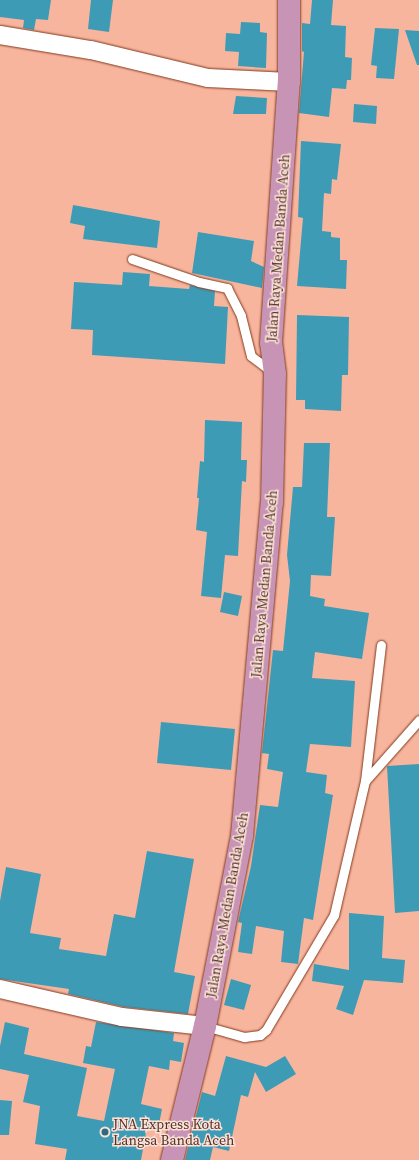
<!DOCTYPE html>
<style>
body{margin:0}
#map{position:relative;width:419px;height:1160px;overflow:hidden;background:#f8b59d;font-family:"Source Serif 4",serif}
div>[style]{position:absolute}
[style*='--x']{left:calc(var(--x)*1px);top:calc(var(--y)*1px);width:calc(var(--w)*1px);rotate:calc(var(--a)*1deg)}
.building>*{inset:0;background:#3e9bb6}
.roads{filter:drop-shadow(0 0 1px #823b20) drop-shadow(0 0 1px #823b20)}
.service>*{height:9px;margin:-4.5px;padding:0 4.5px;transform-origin:4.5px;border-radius:4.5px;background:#fff}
.minor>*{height:18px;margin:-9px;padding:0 9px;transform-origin:9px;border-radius:9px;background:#fff}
.trunk>*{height:22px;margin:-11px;padding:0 11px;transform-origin:11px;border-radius:11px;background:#c894b6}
.dots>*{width:11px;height:11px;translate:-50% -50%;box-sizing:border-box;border:2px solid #fbe1d8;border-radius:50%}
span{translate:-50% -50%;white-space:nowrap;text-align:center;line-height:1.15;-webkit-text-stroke:3px #fbe1d8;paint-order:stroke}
.street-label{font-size:14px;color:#533225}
.poi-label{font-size:14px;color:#533225}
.left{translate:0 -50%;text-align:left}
</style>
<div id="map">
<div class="building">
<i style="clip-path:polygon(0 0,51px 0,48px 20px,36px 19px,34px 30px,23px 28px,24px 20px,0 17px)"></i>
<i style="clip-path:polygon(91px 0,113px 0,109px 32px,88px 29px)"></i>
<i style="clip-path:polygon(312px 0,333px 0,331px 25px,346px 26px,345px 57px,352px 58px,351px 80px,347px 80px,346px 89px,332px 88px,329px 117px,299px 113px,304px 52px,302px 51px,302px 23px,310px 24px)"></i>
<i style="clip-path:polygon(241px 22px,260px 23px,260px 32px,267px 33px,266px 68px,238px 66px,239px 52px,225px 51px,226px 33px,240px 34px)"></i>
<i style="clip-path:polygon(375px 28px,399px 29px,394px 79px,376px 78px,377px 66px,371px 65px)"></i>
<i style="clip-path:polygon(405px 30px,419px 31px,419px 65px,417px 65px)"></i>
<i style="clip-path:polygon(236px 96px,267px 98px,266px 114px,233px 114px)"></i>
<i style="clip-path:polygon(354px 104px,377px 106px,376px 124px,353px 122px)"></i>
<i style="clip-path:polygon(301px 141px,341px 144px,337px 180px,332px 179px,331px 194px,324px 193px,322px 231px,331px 232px,331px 237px,340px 238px,340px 260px,347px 260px,346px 289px,297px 286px,303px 218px,298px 217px)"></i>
<i style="clip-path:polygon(73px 205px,160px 221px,157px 248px,83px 239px,85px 226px,70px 223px)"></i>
<i style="clip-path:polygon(198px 232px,254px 241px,251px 261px,264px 267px,262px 288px,192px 273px)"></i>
<i style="clip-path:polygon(123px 272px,150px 274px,149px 286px,189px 289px,190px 285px,215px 291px,214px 306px,228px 307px,225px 364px,92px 355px,93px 330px,71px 329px,74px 282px,122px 285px)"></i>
<i style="clip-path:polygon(297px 315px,349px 317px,348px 375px,342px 375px,341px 411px,305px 409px,305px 400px,296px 400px)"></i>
<i style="clip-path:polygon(205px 420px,242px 422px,241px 460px,247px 460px,246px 482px,242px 481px,238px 556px,225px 555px,221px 598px,201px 596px,207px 532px,196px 530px,199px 498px,197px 498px,200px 461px,204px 462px)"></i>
<i style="clip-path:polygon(304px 443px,330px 443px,327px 517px,335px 517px,331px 576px,311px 575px,310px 596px,325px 599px,324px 606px,369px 613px,362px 659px,315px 652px,312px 678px,355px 681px,351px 747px,310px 744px,306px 772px,327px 775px,325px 793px,333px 795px,313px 920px,304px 918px,298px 964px,281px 962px,284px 931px,256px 926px,252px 954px,238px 952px,242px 923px,238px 922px,251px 866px,260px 805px,278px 807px,283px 772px,267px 769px,269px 754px,262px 753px,273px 650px,283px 651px,290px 581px,287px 555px,293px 487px,302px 487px)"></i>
<i style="clip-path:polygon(224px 592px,242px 596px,238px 616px,220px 612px)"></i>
<i style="clip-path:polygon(161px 722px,235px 729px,231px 770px,157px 763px)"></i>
<i style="clip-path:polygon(419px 764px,419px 911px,395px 913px,387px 766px)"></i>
<i style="clip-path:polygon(147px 851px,194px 859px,174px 972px,195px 976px,188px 1014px,124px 1007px,68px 994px,69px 989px,0 979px,0 901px,6px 867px,41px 874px,30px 933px,61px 938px,59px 949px,106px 956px,114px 914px,135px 918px)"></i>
<i style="clip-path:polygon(349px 913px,384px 916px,382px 958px,405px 960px,403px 983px,364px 980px,353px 1015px,336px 1009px,344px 986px,312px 981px,314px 964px,349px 970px)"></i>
<i style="clip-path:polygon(231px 979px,251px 985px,244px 1010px,224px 1005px)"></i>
<i style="clip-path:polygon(5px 1022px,29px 1028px,24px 1054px,87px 1068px,77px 1116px,104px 1121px,115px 1069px,83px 1063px,86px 1046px,91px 1047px,96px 1022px,174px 1033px,173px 1041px,184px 1043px,181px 1062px,170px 1060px,169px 1070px,149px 1066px,141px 1104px,162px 1109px,158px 1129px,147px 1127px,141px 1160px,65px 1160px,67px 1149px,35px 1144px,40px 1106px,23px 1102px,29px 1075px,0 1069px,0 1046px)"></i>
<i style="clip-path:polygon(226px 1056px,266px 1067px,285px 1056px,296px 1074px,266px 1092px,255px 1072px,248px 1097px,241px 1095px,229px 1151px,213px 1147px,210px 1160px,185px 1160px,202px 1092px,215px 1096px)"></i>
<i style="clip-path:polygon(0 1100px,12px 1101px,9px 1135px,0 1135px)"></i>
</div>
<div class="roads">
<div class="service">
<i style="--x:132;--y:259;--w:71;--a:18.9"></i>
<i style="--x:199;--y:282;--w:29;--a:12"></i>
<i style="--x:227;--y:288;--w:31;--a:63"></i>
<i style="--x:241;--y:316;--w:41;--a:76"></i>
<i style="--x:251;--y:356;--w:26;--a:37"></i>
<i style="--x:366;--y:780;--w:80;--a:-48.5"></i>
<i style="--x:205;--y:1026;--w:41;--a:15.8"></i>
<i style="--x:244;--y:1037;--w:16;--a:-7"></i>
<i style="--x:260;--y:1035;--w:8;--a:-40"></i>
<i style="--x:266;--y:1030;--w:134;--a:-59.4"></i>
<i style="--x:334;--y:915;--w:138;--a:-77"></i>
<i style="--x:365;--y:781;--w:137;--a:-83.3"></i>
</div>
<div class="minor">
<i style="--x:0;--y:35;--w:92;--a:9.4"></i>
<i style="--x:91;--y:50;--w:120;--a:13.5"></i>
<i style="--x:208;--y:78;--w:81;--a:2.8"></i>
<i style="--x:0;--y:989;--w:125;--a:12.9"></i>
<i style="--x:122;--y:1017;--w:83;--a:6.2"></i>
</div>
<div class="trunk">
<i style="--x:172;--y:1160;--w:138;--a:-76.2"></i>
<i style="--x:205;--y:1026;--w:194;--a:-79"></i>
<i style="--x:242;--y:836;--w:334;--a:-84.9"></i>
<i style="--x:272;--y:503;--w:129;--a:-88.7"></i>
<i style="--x:275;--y:374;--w:31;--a:-97"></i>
<i style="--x:271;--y:343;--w:262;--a:-86.1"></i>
<i style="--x:289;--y:82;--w:82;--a:-90"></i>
</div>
</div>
<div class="dots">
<i style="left:105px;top:1132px;background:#2a6b7e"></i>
</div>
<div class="street-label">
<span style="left:278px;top:248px;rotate:-86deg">Jalan Raya Medan Banda Aceh</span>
<span style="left:264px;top:584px;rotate:-85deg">Jalan Raya Medan Banda Aceh</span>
<span style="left:227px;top:905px;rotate:-80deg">Jalan Raya Medan Banda Aceh</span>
</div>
<div class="poi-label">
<span class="left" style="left:113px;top:1132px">JNA Express Kota<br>Langsa Banda Aceh</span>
</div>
</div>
